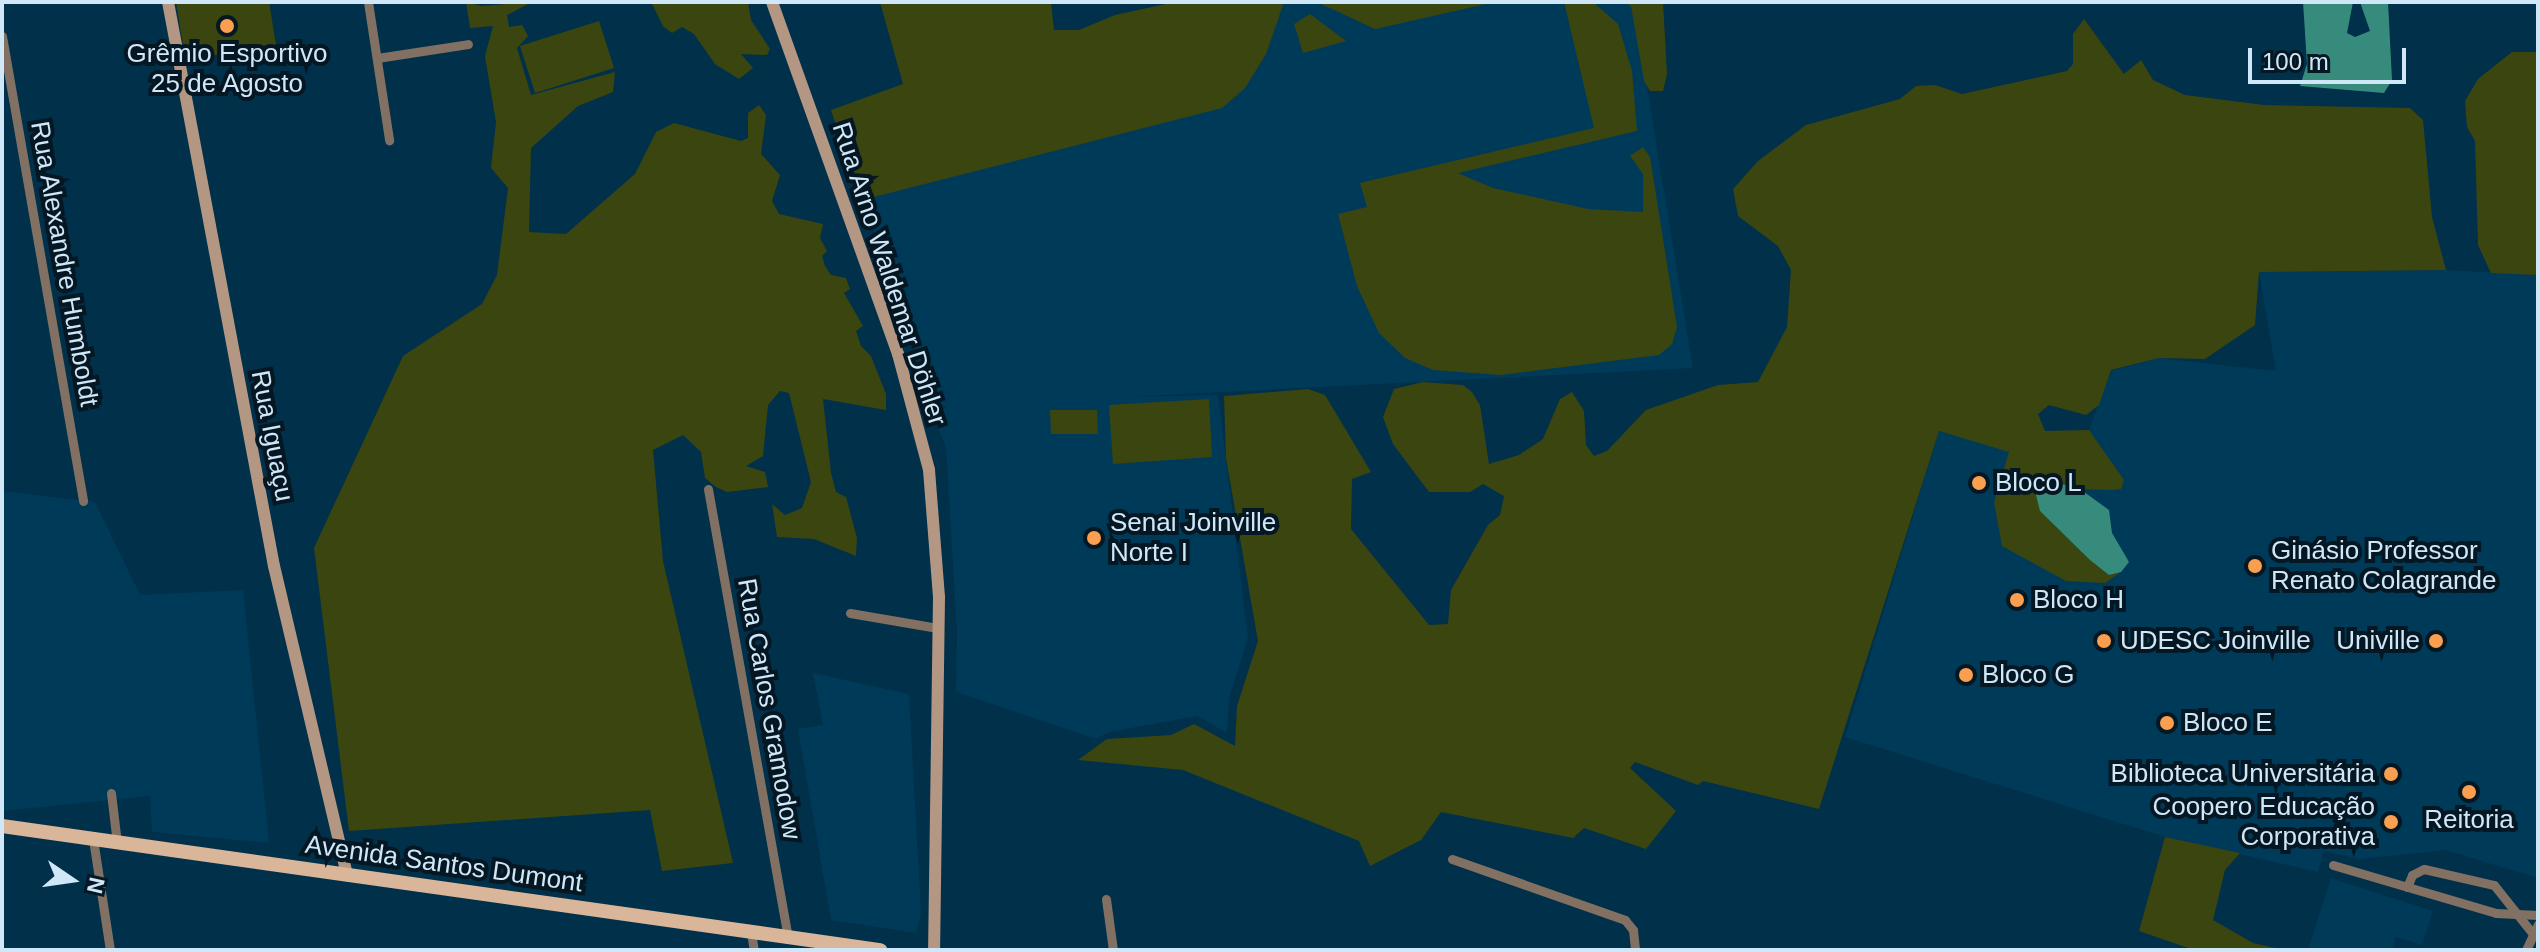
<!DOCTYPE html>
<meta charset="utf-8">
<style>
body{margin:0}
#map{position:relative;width:2540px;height:952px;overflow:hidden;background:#00304a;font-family:Arial,sans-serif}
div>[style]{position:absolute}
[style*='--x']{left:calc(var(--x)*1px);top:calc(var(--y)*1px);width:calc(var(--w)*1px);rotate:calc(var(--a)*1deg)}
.built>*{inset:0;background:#003a59}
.green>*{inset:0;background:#3b450f}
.water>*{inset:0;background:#378b7c}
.street>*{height:9px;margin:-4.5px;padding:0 4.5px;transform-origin:4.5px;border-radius:4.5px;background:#827163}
.secondary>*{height:12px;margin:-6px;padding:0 6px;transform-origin:6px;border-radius:6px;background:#b39782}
.primary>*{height:14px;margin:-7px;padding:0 7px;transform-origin:7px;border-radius:7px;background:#d9b599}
.dots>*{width:22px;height:22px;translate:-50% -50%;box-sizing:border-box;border:4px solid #051722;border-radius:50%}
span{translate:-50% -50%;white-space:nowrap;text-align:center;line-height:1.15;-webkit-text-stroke:8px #051722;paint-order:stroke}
.poi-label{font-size:26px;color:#d0e7f8}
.left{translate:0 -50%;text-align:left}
.right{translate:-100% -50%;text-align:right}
.street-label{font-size:26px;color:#d0e7f8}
.frame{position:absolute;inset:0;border:4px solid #d0e7f8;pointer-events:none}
.north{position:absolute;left:32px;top:840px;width:80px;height:80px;-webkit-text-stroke:6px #051722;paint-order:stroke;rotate:103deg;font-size:22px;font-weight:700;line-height:32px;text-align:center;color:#d0e7f8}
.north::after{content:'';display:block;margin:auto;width:28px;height:36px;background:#d0e7f8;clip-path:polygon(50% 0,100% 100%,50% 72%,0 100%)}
.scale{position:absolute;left:2248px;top:48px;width:158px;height:36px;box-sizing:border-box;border:4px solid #d0e7f8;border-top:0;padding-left:10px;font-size:24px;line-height:28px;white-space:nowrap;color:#d0e7f8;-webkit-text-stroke:6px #051722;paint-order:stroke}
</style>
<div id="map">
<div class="built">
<i style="clip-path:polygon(1181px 2px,1633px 2px,1693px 368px,1125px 397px,1218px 395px,1248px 638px,1229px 698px,1227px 733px,1197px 716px,1109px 732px,1096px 739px,956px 692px,957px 630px,946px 447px,937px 426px,945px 406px,936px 406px,833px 117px)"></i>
<i style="clip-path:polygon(2446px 270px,2538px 275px,2538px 878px,2446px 850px,2359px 859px,2324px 851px,2318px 872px,2165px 837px,1845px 737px,1939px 431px,2074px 470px,2111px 371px,2159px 358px,2276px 371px,2259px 272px)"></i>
<i style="clip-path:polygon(2px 491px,95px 502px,140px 595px,243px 590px,269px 843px,152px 832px,150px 796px,2px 811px)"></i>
<i style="clip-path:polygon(813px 673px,909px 694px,921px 913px,916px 933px,831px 920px,798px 729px,823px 725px)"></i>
<i style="clip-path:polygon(2331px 878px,2433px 911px,2422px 945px,2396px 937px,2392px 950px,2308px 950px)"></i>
</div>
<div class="green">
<i style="clip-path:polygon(176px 2px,269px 2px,277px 51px,185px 57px)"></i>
<i style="clip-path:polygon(466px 2px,481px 6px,532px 2px,507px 15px,509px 27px,522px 25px,528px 36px,517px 48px,531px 95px,615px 72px,613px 92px,578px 106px,531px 148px,529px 232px,566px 234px,635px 174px,656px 132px,674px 123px,741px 141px,748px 138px,748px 113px,759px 105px,766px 115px,761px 154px,780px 175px,772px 201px,779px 214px,823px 224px,820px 238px,827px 251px,822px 256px,825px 266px,831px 275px,846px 278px,850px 289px,844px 293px,863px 326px,856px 331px,861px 346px,871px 356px,886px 394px,886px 410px,823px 399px,831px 473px,836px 492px,846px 497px,857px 538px,856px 556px,814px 539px,777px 537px,772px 504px,785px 515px,802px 508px,811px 482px,789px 393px,780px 391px,768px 405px,763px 456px,746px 466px,765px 472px,768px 487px,727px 492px,716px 487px,705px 478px,701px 452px,683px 435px,653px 450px,663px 561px,733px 863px,662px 871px,650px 810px,349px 831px,314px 548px,403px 356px,482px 304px,497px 275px,508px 188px,491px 168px,496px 122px,485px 56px,493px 26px,470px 28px)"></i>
<i style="clip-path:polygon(651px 2px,748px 2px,751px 20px,770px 49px,767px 55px,741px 54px,753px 68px,739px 79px,715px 64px,694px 34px,682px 27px,672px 33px,663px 26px)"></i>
<i style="clip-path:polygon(880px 2px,1051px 2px,1054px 30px,1079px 30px,1115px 15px,1175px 2px,1284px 2px,1266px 54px,1245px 88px,1222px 108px,862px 200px,831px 110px,903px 84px)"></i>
<i style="clip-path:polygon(1317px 2px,1495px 2px,1375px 29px)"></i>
<i style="clip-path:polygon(1564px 2px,1593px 2px,1618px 24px,1632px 71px,1637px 131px,1458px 173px,1493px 188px,1588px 209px,1643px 212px,1643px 174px,1630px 156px,1643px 147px,1650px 157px,1677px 327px,1672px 344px,1659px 355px,1501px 375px,1433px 370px,1405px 358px,1379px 333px,1357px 286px,1338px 214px,1367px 207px,1360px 183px,1594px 128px)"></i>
<i style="clip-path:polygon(1623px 2px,1663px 2px,1667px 74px,1663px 91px,1650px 91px,1644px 81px,1631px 6px)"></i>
<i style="clip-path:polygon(1310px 14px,1346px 41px,1303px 53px,1294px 24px)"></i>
<i style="clip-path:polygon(2084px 19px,2124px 74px,2141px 60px,2153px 80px,2185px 95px,2264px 105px,2410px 108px,2423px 120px,2432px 217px,2446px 270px,2259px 272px,2255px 325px,2205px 359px,2159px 358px,2111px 370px,2099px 405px,2086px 415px,2049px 405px,2038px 414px,2045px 431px,2089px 430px,2124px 480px,2121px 489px,2112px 490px,2080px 489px,2041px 478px,2040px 511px,2109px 575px,2121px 572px,2105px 583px,2066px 581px,2002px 546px,1994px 502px,2009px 452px,1939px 431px,1819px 809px,1703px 781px,1698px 785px,1635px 762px,1630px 768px,1676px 811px,1646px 849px,1584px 828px,1573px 838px,1441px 812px,1421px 840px,1370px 866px,1359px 841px,1183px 770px,1078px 760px,1107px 739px,1171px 735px,1194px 724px,1235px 746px,1237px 706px,1258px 641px,1226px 458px,1224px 396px,1308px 389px,1325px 395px,1371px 472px,1352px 479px,1351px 529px,1429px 625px,1448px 624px,1451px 590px,1488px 525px,1500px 515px,1504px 496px,1483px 484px,1470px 492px,1429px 492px,1393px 444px,1383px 417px,1394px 389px,1423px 382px,1463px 385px,1472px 392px,1480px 405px,1489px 464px,1519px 455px,1543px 439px,1560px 399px,1572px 392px,1584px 411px,1586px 445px,1594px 456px,1607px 451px,1646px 410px,1718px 385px,1758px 382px,1787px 327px,1791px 270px,1778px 246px,1738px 216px,1733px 189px,1758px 161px,1806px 125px,1900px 99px,1916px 86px,1935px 85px,1962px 94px,2067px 71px,2073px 64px,2073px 34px)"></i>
<i style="clip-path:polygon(599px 21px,614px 68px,535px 93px,520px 46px)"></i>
<i style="clip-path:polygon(2512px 52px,2538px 52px,2538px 275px,2491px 273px,2478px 245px,2475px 141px,2467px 127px,2465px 101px,2478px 79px)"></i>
<i style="clip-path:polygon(1209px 399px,1212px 457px,1113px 464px,1109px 405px)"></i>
<i style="clip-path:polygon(1050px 410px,1097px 410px,1098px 434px,1051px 434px)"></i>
<i style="clip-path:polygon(2165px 837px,2240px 853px,2225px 870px,2213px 920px,2253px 943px,2284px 950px,2194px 950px,2139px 931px)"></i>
</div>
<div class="water">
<i style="clip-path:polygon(2303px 2px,2353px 2px,2347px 33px,2355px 37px,2370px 31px,2360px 2px,2388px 2px,2392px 80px,2384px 93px,2300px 86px,2307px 64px)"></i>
<i style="clip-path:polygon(2041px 478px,2080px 489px,2109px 510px,2112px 533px,2129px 562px,2121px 572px,2109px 575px,2090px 560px,2040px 511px,2032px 479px)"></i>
</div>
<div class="street">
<i style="--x:368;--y:2;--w:140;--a:81.3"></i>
<i style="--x:2;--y:36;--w:472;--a:80.1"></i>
<i style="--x:377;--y:58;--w:92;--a:-8.7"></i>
<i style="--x:708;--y:489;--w:455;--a:79.9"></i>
<i style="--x:850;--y:613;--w:89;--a:9.7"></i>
<i style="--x:111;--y:793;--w:50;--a:83.2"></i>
<i style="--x:93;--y:839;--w:112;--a:81.3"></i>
<i style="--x:1452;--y:859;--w:183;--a:19.4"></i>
<i style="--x:1625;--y:920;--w:13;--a:51"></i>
<i style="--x:1633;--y:930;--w:20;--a:84"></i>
<i style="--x:2333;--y:865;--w:170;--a:16.4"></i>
<i style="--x:2496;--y:913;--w:42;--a:2.7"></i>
<i style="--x:2407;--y:887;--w:13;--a:-67"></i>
<i style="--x:2412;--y:875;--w:13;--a:-27"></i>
<i style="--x:2424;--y:869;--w:72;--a:12.9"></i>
<i style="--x:2494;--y:885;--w:63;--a:51.5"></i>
<i style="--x:1106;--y:899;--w:51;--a:82.2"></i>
<i style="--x:751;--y:932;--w:18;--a:81"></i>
<i style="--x:2526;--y:950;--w:29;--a:-65"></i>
</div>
<div class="secondary">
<i style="--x:168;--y:2;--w:574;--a:79.36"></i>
<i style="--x:274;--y:566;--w:318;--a:76.7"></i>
<i style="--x:772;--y:2;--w:374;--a:70.3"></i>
<i style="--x:898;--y:354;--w:120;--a:75"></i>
<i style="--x:929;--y:470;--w:127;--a:85.5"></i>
<i style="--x:939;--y:597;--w:353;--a:90.8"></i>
</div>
<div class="primary">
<i style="--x:2;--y:826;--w:887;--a:8.04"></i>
</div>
<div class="dots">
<i style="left:227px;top:26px;background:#fa9f4f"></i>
<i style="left:1979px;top:483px;background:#fa9f4f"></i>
<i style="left:1094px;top:538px;background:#fa9f4f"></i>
<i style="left:2255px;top:566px;background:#fa9f4f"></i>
<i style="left:2017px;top:600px;background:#fa9f4f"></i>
<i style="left:2104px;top:641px;background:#fa9f4f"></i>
<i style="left:2436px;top:641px;background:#fa9f4f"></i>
<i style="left:1966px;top:675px;background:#fa9f4f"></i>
<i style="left:2167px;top:723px;background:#fa9f4f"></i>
<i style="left:2391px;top:774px;background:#fa9f4f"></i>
<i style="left:2469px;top:792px;background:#fa9f4f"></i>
<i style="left:2391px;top:822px;background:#fa9f4f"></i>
</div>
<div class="poi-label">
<span style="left:227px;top:69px">Grêmio Esportivo<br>25 de Agosto</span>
<span class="left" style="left:1995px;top:483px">Bloco L</span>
<span class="left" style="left:1110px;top:538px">Senai Joinville<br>Norte I</span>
<span class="left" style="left:2271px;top:566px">Ginásio Professor<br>Renato Colagrande</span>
<span class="left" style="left:2033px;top:600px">Bloco H</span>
<span class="left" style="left:2120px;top:641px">UDESC Joinville</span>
<span class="right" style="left:2420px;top:641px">Univille</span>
<span class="left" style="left:1982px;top:675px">Bloco G</span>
<span class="left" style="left:2183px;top:723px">Bloco E</span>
<span class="right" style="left:2375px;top:774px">Biblioteca Universitária</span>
<span class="right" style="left:2375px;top:822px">Coopero Educação<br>Corporativa</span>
<span style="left:2469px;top:820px">Reitoria</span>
</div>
<div class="street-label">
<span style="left:64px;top:264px;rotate:80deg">Rua Alexandre Humboldt</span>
<span style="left:889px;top:274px;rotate:72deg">Rua Arno Waldemar Döhler</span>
<span style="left:272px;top:436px;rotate:79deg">Rua Iguaçu</span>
<span style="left:769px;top:709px;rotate:80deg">Rua Carlos Gramodow</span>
<span style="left:444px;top:864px;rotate:8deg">Avenida Santos Dumont</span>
</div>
<div class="frame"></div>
<div class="north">N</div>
<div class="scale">100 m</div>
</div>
